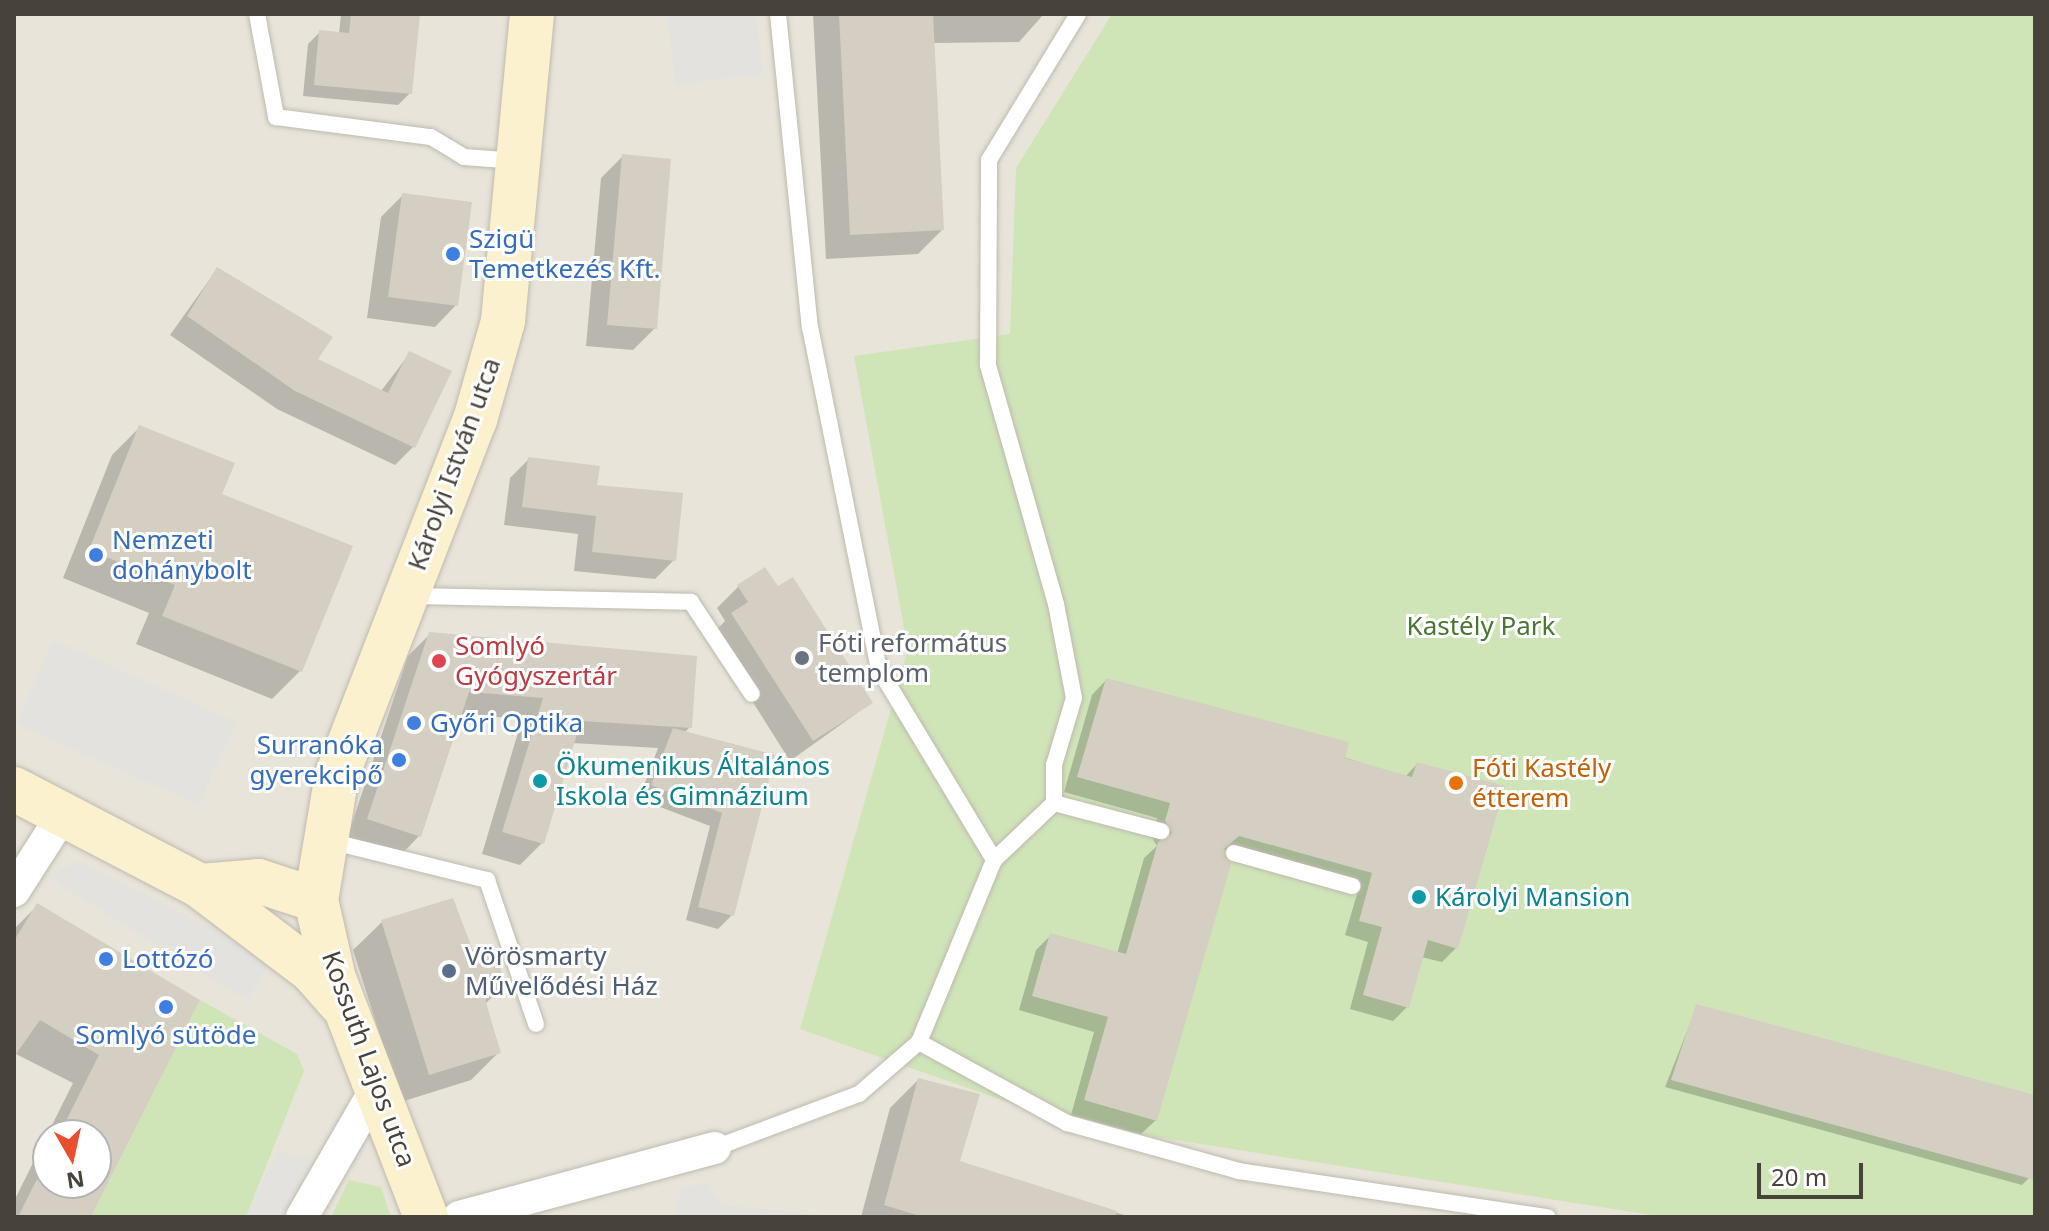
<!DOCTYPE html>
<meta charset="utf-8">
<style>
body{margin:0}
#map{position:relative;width:2049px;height:1231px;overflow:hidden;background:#f4f2eb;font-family:"Noto Sans",sans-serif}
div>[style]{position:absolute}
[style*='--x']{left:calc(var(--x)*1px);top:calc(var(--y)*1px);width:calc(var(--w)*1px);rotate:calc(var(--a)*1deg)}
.residential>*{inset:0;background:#e8e4da}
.green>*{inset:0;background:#cfe5b8}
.parking>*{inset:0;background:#e4e2df}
.shadow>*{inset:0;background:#0003}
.building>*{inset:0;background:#d5cec2}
.roads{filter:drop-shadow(0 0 2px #bfbaae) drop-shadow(0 0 2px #bfbaae)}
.service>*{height:16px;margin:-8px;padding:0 8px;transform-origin:8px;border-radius:8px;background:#fff}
.minor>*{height:32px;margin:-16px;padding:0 16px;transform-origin:16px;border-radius:16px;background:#fff}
.secondary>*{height:44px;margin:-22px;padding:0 22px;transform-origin:22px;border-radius:22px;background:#fbf1cf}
.dots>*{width:22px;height:22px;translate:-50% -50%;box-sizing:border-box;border:4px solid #fff;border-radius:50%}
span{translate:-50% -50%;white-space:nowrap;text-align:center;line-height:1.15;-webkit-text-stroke:6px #fff;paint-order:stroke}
.shop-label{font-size:26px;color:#366cbe}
.left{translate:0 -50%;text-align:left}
.right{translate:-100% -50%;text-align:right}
.street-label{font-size:26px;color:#48433a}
.park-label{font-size:26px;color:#497630}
.worship-label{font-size:26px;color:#5b616d}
.health-label{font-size:26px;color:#be3a42}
.culture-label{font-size:26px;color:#0d838f}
.food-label{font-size:26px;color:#c56008}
.service-label{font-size:26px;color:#4e5e75}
.frame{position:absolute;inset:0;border:16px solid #48433a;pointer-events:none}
.north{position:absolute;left:32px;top:1119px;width:80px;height:80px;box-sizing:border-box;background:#fff;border:2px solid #b6b4b0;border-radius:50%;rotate:171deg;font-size:22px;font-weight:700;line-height:32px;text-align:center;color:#48433a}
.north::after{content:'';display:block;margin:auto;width:28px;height:36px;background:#e94f2e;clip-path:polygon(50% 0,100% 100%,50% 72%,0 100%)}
.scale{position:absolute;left:1757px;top:1163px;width:106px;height:36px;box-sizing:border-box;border:4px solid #48433a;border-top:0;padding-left:10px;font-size:24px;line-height:28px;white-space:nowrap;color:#48433a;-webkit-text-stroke:6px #fff;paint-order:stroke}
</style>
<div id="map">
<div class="residential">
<i style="clip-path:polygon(evenodd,14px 14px,2035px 14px,2035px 1217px,14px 1217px,14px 14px,48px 1135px,96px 1135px,96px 1183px,48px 1183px,48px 1135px)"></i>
</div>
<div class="green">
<i style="clip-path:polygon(1112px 14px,2035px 14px,2035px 1217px,1664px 1217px,1067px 1123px,800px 1029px,908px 649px,854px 356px,1010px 334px,1016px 168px)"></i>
<i style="clip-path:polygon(200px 1000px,297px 1054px,304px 1071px,246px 1217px,91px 1217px)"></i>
<i style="clip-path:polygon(349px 1180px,381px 1187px,391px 1217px,331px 1217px)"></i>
</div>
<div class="parking">
<i style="clip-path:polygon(667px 14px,756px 14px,763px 74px,675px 85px)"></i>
<i style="clip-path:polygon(53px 640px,236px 722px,199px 805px,16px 724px)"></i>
<i style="clip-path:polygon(77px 861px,272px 959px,247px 1000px,47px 877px)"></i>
<i style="clip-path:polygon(277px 1151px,310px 1160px,282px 1217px,246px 1217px)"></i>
<i style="clip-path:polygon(707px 1183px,723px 1205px,840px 1217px,674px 1217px,681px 1188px)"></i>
</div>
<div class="shadow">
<i style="clip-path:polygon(341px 14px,418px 14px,410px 93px,398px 105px,303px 96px,308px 44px,320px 32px,339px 34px)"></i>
<i style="clip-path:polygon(813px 14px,1044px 14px,1019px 42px,933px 43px,942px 230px,918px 254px,826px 259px)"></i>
<i style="clip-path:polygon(623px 156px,655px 328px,633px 350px,586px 346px,601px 178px)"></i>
<i style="clip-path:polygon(403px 195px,456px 305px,435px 327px,367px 318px,381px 217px)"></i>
<i style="clip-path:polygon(217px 269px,315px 359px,381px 391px,410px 353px,413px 447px,395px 465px,277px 409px,170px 335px)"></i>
<i style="clip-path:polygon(140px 427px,220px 495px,300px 671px,272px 699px,136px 644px,149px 613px,63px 578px,112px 455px)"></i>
<i style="clip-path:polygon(529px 459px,595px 487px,674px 560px,655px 579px,574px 571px,578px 534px,504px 525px,510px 478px)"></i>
<i style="clip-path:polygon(739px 586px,871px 703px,790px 761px,711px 636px,725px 621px,717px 608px)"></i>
<i style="clip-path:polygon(430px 634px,690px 727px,684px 733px,773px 757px,732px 915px,718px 929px,686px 920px,710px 826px,639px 799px,658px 748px,572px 743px,542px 843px,520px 865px,482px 854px,522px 719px,459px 714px,419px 836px,398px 858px,346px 841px,408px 656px)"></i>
<i style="clip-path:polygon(1106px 680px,1405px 777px,1417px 764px,1456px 948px,1442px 962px,1421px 957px,1407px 1007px,1393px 1021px,1350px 1009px,1368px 942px,1345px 935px,1359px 887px,1221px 849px,1156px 1120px,1141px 1134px,1071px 1115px,1094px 1032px,1019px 1010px,1036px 950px,1051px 935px,1117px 954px,1144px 858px,1157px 846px,1151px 836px,1157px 818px,1064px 792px,1092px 695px)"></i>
<i style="clip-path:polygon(evenodd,37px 906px,198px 1001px,89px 1217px,14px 1217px,14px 1201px,73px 1083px,14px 1053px,14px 929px,37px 906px,48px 1135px,96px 1135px,96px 1183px,48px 1183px,48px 1135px)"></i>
<i style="clip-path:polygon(382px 922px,473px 958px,503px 986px,486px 1003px,499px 1052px,471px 1080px,401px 1102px,353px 950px)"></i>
<i style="clip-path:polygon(1697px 1006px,2035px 1097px,2029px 1178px,2022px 1185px,1665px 1087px)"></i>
<i style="clip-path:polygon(918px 1080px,958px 1162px,1130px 1217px,861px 1217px,890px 1108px)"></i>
</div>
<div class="building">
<i style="clip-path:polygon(351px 14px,420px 14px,412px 94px,314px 85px,319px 30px,349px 33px)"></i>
<i style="clip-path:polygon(839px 14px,933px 14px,944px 230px,850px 235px)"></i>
<i style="clip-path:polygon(622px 154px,671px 159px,657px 329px,607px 325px)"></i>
<i style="clip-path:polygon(402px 193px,472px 202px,458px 306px,388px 297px)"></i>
<i style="clip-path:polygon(217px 267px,333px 337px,318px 359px,388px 393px,409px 351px,452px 371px,415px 448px,295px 391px,187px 316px)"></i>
<i style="clip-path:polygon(139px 425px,235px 463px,222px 494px,353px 546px,302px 672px,162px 616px,175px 585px,89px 550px)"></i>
<i style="clip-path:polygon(528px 457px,600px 466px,597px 485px,683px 493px,676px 561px,592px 552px,596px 516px,522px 507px)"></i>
<i style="clip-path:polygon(765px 567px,778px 586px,793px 577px,873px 703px,813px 741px,731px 613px,748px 602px,737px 585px)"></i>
<i style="clip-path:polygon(429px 632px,697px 656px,692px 728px,581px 721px,544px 844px,502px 832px,543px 698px,469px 692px,421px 837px,367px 819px)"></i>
<i style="clip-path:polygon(1106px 678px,1349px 742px,1345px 758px,1412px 777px,1417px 762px,1505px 786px,1458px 949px,1428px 940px,1409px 1008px,1363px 995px,1382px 927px,1359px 921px,1372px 873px,1239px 836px,1224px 849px,1231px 864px,1157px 1121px,1084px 1100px,1108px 1017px,1032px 996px,1050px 933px,1126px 954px,1158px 842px,1172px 833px,1165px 821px,1170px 803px,1077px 777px)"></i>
<i style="clip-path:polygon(673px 728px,775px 755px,734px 916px,698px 907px,722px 813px,651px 785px)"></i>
<i style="clip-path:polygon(453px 898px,475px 956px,494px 949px,506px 986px,486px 992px,486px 1003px,501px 1053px,429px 1075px,381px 920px)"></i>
<i style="clip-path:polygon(37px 903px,200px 1000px,91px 1217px,18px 1217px,48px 1157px,48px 1183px,96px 1183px,96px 1135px,59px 1135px,99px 1055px,40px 1020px,14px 1057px,14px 941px)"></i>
<i style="clip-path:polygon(1696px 1004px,2035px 1095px,2035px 1180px,1671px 1080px)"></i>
<i style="clip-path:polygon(918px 1078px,980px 1094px,960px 1161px,1117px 1211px,1116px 1217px,923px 1217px,884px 1205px)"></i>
</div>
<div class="roads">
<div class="service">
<i style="--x:257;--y:14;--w:105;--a:79.5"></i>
<i style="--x:276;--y:117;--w:156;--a:7.4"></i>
<i style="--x:431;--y:137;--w:39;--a:31"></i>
<i style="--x:464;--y:157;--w:54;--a:4.2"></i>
<i style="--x:778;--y:14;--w:315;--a:84.2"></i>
<i style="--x:810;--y:327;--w:349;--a:78.6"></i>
<i style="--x:879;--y:669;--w:223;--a:58.9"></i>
<i style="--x:411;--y:596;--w:280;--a:1.2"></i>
<i style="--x:691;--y:602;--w:110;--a:56.5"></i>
<i style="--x:1054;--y:803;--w:111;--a:14.7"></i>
<i style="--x:329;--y:841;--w:163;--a:13.9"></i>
<i style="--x:487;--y:880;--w:152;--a:71.2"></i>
<i style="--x:1234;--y:853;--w:123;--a:15.6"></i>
<i style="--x:919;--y:1042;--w:169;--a:28.7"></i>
<i style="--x:1067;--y:1123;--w:179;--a:15.6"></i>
<i style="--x:1239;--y:1171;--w:312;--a:8.5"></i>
<i style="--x:715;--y:1148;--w:154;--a:-20.6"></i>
<i style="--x:859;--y:1094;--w:79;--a:-40.9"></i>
<i style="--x:919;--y:1042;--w:197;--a:-67.6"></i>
<i style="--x:994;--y:860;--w:83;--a:-43.5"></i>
<i style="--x:1054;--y:803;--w:38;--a:-90"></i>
<i style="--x:1054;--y:765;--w:70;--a:-73.4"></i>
<i style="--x:1074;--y:698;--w:96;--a:-100.8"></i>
<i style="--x:1056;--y:604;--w:248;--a:-105.9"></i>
<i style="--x:988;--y:365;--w:205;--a:-89.7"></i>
<i style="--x:989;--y:160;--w:171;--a:-58.6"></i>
</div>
<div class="minor">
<i style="--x:14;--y:891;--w:85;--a:-57.4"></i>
<i style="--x:302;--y:1217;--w:150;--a:-60"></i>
<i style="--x:459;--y:1217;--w:265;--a:-15.1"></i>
</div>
<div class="secondary">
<i style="--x:14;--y:789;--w:210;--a:27.5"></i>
<i style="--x:200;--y:886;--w:141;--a:37.2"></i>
<i style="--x:312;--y:971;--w:43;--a:48.8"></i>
<i style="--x:200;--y:886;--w:58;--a:-4.9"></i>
<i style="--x:258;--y:881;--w:61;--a:18.1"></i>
<i style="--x:426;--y:1217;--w:255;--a:-111.1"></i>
<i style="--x:334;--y:979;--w:81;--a:-102.8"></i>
<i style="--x:316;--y:900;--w:127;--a:-80.5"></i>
<i style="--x:337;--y:775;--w:381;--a:-68.8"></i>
<i style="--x:475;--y:420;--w:103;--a:-74.2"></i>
<i style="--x:503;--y:321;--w:308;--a:-84.6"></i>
</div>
</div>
<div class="dots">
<i style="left:453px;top:254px;background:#3f7fe0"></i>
<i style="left:96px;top:555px;background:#3f7fe0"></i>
<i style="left:802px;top:658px;background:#6b7280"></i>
<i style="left:439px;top:661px;background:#e0444e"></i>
<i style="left:414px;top:723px;background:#3f7fe0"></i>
<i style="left:399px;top:760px;background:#3f7fe0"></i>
<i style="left:540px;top:781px;background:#0f9aa8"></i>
<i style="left:1456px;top:783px;background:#e8710a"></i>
<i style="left:1419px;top:897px;background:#0f9aa8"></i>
<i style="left:106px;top:959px;background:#3f7fe0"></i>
<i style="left:449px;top:971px;background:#5c6f8a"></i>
<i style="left:166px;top:1007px;background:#3f7fe0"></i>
</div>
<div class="shop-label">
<span class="left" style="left:469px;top:254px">Szigü<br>Temetkezés Kft.</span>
<span class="left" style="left:112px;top:555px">Nemzeti<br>dohánybolt</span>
<span class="left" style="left:430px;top:723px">Győri Optika</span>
<span class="right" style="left:383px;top:760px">Surranóka<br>gyerekcipő</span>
<span class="left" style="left:122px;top:959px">Lottózó</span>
<span style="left:166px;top:1035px">Somlyó sütöde</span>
</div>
<div class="street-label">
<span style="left:454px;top:464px;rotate:-70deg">Károlyi István utca</span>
<span style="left:369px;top:1059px;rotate:70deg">Kossuth Lajos utca</span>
</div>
<div class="park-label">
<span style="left:1481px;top:626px">Kastély Park</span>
</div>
<div class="worship-label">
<span class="left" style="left:818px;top:658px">Fóti református<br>templom</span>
</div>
<div class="health-label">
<span class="left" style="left:455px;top:661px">Somlyó<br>Gyógyszertár</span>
</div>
<div class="culture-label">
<span class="left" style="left:556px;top:781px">Ökumenikus Általános<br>Iskola és Gimnázium</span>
<span class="left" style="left:1435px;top:897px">Károlyi Mansion</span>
</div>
<div class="food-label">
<span class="left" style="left:1472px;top:783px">Fóti Kastély<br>étterem</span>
</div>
<div class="service-label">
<span class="left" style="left:465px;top:971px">Vörösmarty<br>Művelődési Ház</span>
</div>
<div class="frame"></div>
<div class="north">N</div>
<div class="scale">20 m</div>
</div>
